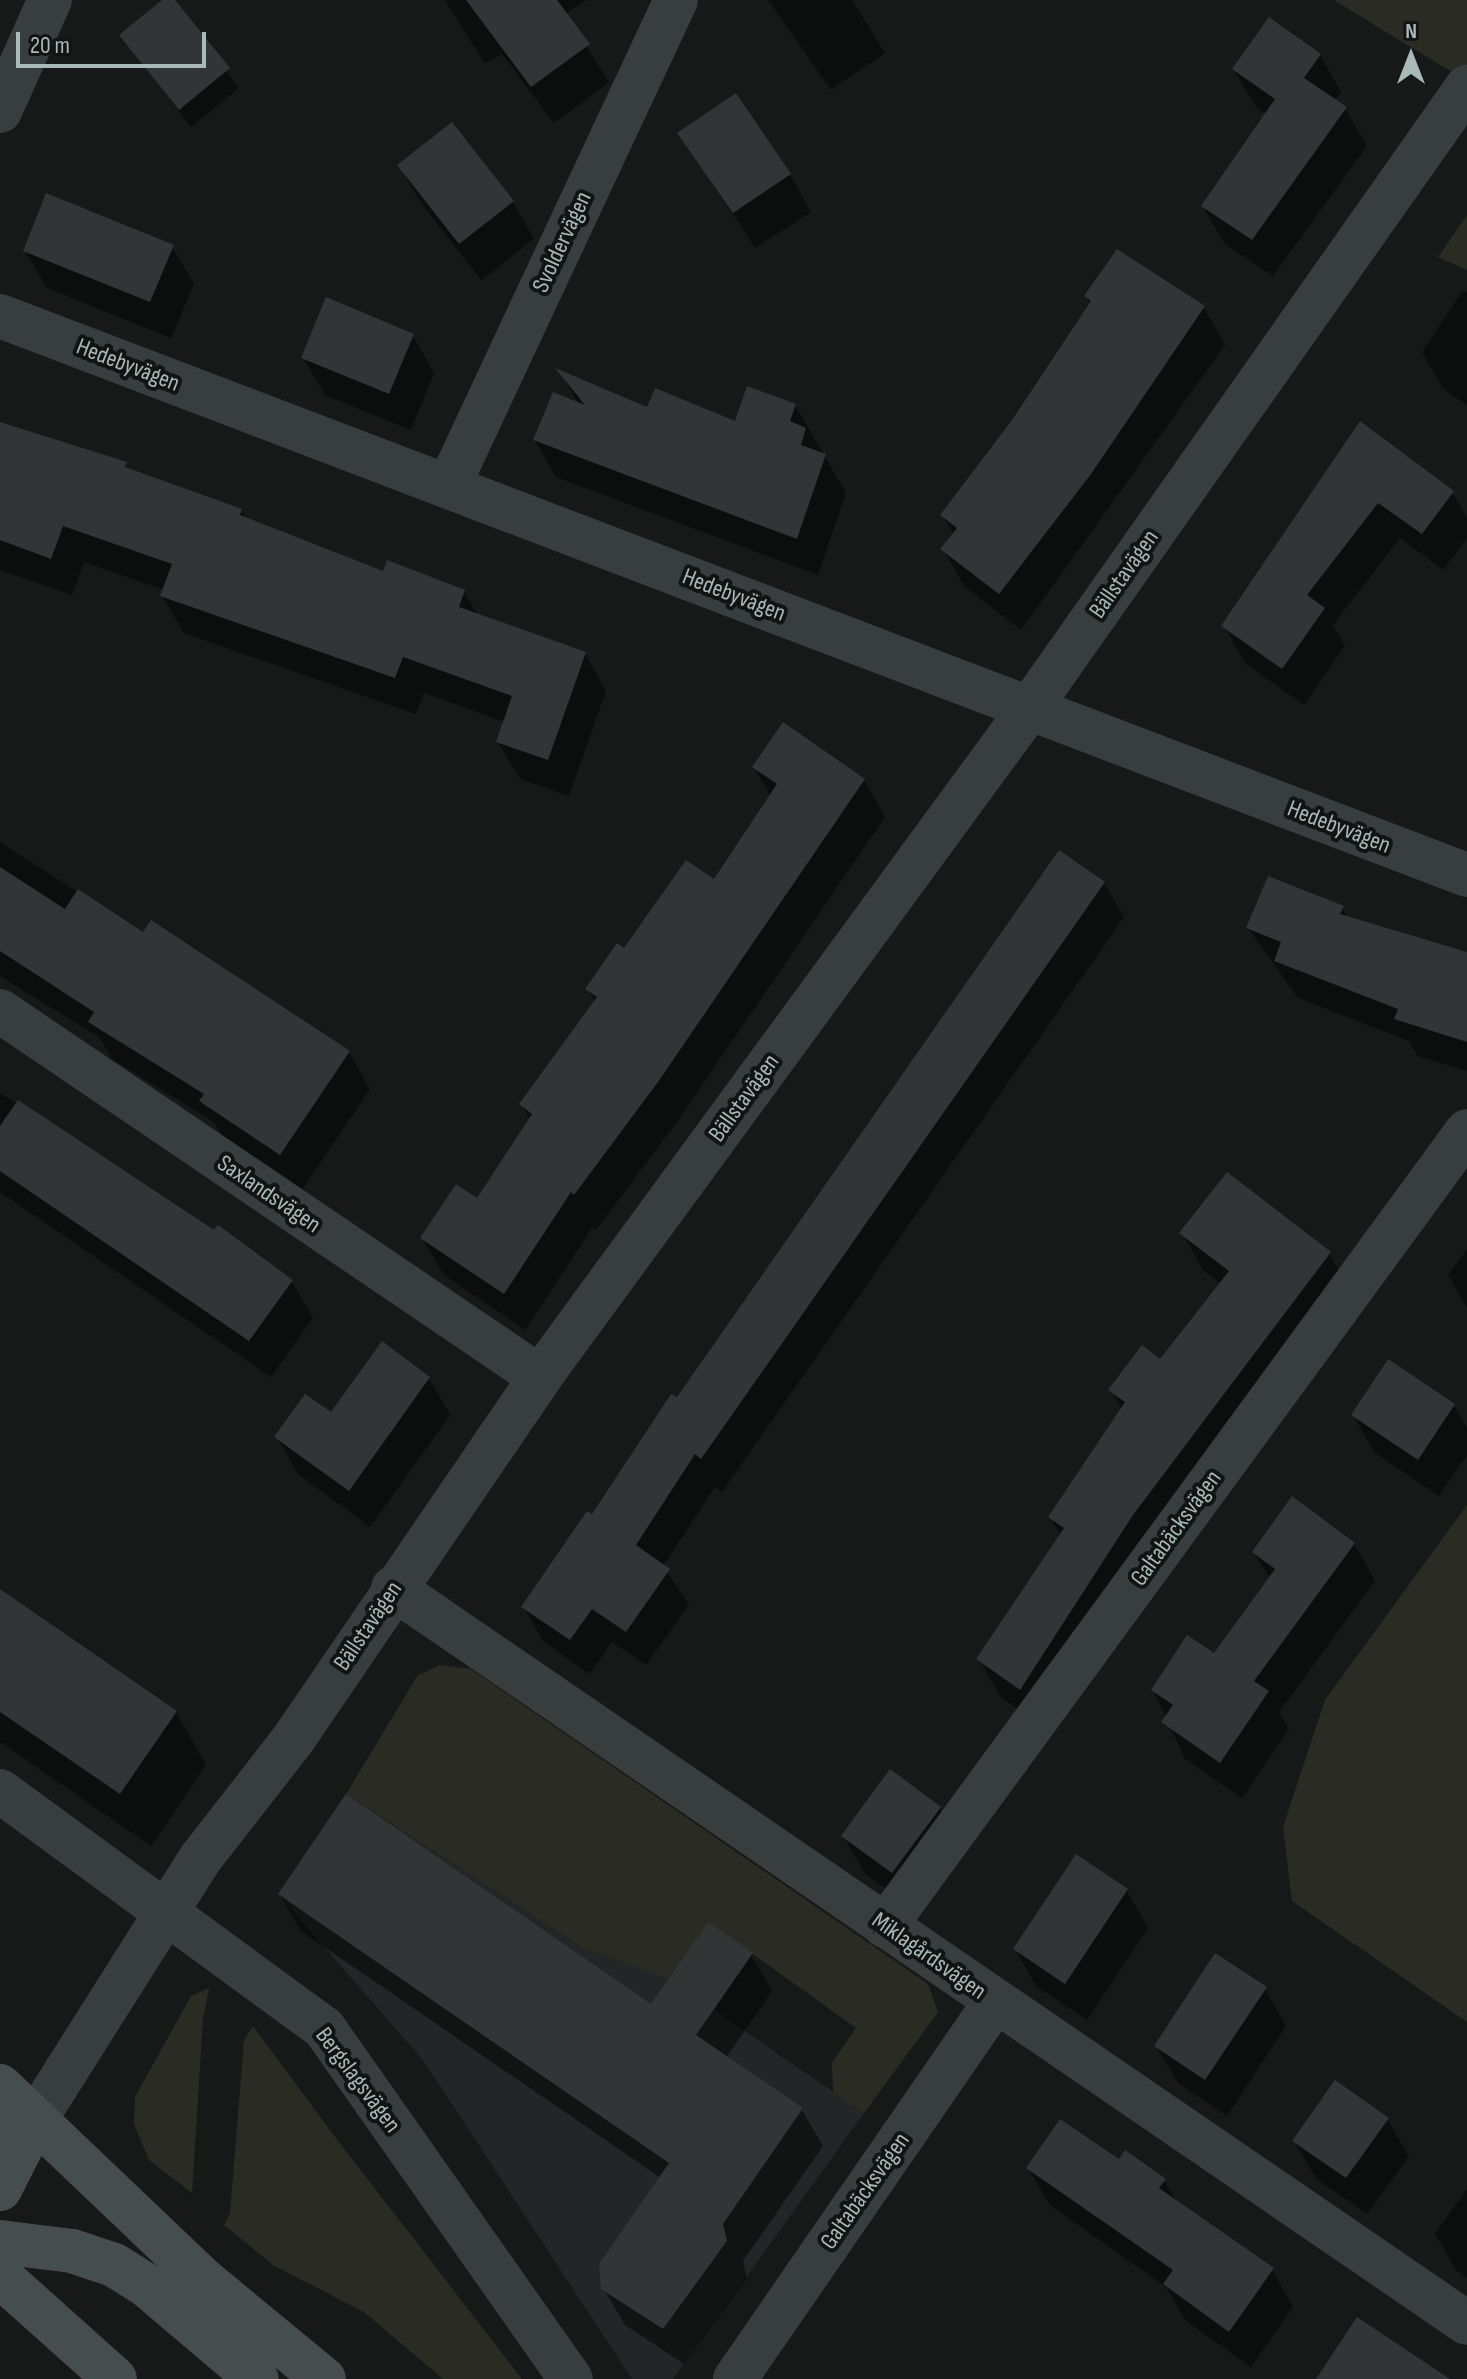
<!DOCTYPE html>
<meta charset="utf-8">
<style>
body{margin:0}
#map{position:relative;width:1467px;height:2379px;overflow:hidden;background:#171919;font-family:"Sofia Sans Condensed",sans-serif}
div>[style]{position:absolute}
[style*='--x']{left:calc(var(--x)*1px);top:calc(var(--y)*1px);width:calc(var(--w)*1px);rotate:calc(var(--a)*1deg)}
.built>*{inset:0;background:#232626}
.green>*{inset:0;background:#2a2c23}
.shadow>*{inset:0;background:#0007}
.building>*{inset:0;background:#323535}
.minor>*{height:44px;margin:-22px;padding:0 22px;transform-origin:22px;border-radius:22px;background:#383e3e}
.tertiary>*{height:44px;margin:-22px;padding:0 22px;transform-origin:22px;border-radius:22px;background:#383e3e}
.secondary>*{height:44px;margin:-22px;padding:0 22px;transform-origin:22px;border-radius:22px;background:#464e4d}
span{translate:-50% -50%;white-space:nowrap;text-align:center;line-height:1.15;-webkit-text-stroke:8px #121414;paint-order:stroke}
.street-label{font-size:24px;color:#a9b9b5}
.north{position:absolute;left:1371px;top:16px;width:80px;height:80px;-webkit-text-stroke:6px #121414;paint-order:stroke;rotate:0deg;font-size:22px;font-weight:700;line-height:32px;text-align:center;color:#a9b9b5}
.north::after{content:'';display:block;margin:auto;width:28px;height:36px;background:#a9b9b5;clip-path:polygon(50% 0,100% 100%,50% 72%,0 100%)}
.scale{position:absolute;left:16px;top:32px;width:190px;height:36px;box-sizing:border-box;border:4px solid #a9b9b5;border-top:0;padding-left:10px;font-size:24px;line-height:28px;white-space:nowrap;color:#a9b9b5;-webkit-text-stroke:6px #121414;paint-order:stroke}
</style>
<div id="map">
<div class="built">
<i style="clip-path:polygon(346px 1794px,583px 1948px,669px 1979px,864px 2113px,673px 2379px,632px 2379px,423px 2060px,278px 1894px)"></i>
</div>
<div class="green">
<i style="clip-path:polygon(1334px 0,1467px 0,1467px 81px,1399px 40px)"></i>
<i style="clip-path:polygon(1467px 215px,1467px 270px,1438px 257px)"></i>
<i style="clip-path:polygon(1467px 1505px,1467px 2022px,1292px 1901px,1283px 1827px,1325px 1700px)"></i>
<i style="clip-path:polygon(440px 1665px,471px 1669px,928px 1984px,938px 2012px,864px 2113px,833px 2093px,832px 2063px,856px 2028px,708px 1922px,669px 1979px,583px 1948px,346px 1794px,418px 1675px)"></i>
<i style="clip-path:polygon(209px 1988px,203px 2019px,192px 2193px,149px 2160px,134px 2124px,135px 2097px,191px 1996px)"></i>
<i style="clip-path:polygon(253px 2026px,332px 2133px,522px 2379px,443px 2379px,364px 2312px,273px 2265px,224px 2225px,230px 2213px,244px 2040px)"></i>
</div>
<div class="shadow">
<i style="clip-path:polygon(165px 0,172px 0,239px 88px,191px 127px,121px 35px)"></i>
<i style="clip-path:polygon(445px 0,587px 0,565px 14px,609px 82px,554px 123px,502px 54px,485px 64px)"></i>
<i style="clip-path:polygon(768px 0,852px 0,885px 53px,831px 90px)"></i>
<i style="clip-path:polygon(1320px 55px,1341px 92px,1335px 101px,1345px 109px,1367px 146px,1273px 276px,1225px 244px,1203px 207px,1267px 114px,1256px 107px,1234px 70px)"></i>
<i style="clip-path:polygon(452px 125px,513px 202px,534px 239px,481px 280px,421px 203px,400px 166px)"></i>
<i style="clip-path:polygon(680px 133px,790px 175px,811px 212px,755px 248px)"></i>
<i style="clip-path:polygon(172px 247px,194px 284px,171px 338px,47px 288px,25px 251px)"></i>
<i style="clip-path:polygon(1463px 290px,1467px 293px,1467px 405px,1443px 389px,1422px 352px)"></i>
<i style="clip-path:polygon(1086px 296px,1204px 308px,1225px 345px,1021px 630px,964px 586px,943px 549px,954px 535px,942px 515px,987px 463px,1091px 305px)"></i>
<i style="clip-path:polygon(413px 336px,434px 373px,411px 430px,325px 395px,303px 358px)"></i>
<i style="clip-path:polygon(560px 372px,648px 409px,736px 423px,795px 405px,846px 493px,818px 575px,556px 477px,535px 440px,579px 405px)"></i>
<i style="clip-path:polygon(0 423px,125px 464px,129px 471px,241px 510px,246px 520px,385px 573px,464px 592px,478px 615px,585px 654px,606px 691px,569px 796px,520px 779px,498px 742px,505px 722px,424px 693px,416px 714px,184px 633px,162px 596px,165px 590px,84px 562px,72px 595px,0 570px)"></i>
<i style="clip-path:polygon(1361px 424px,1452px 492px,1467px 518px,1467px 538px,1443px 570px,1400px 538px,1333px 625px,1345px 646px,1304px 705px,1245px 663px,1224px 626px)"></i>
<i style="clip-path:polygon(754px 767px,864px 780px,885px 817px,679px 1119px,596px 1230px,592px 1228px,525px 1330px,444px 1275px,422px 1238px,478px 1201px,531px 1121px,521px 1104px,596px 1003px,588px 989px,625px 951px,714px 881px,771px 797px)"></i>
<i style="clip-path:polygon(0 842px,144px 935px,152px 923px,196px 949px,349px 1052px,370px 1089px,302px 1190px,223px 1138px,215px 1123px,112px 1059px,100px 1038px,0 976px)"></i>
<i style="clip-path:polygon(1104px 883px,1124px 917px,722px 1492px,715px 1487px,663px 1566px,689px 1605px,646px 1665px,612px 1642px,590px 1674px,543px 1641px,524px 1607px,677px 1400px)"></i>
<i style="clip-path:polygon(1342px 908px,1348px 919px,1467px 954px,1467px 1071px,1418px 1056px,1409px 1041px,1298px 998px,1248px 928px)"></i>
<i style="clip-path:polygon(0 1093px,292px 1282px,313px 1318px,271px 1377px,0 1192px)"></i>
<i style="clip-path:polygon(1182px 1233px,1329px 1253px,1350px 1290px,1041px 1726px,1000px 1696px,979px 1659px,1061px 1536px,1050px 1517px,1122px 1410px,1111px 1390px,1160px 1362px,1221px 1284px,1203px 1270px)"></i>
<i style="clip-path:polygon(1467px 1249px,1467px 1308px,1448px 1275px)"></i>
<i style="clip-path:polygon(1389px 1362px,1454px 1406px,1467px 1428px,1467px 1455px,1439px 1496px,1374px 1452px,1353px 1415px)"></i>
<i style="clip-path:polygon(429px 1378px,450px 1415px,370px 1527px,298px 1474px,277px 1437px)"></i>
<i style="clip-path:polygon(1354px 1544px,1375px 1581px,1279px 1712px,1289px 1729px,1242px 1798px,1185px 1759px,1153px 1690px,1214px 1656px,1270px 1579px,1254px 1552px)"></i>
<i style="clip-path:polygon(0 1592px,176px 1712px,206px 1765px,151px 1846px,0 1742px)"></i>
<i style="clip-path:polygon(940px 1808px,961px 1845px,914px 1909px,865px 1874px,844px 1837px)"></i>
<i style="clip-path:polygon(1127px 1891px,1148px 1928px,1087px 2020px,1036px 1986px,1015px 1949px)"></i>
<i style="clip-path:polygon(280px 1895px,652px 2007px,751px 1955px,772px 1991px,726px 2058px,802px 2110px,823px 2146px,743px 2261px,747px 2278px,684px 2364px,625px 2325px,603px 2288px,661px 2178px,301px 1931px)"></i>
<i style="clip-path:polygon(1265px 1989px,1286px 2026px,1227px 2116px,1178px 2083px,1156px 2046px)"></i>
<i style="clip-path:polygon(1387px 2119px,1409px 2156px,1367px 2214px,1316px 2178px,1294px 2141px)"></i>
<i style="clip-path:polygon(1119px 2162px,1164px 2180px,1178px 2204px,1272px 2270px,1293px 2307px,1251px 2367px,1186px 2321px,1166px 2287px,1050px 2205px,1028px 2168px)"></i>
<i style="clip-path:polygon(1467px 2189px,1467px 2278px,1457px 2271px,1435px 2234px)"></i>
</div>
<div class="building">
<i style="clip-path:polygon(162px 0,175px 0,230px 68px,179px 110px,119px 35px)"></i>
<i style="clip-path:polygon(466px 0,557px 0,590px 44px,531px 87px)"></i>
<i style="clip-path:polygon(1269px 17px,1321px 54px,1304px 78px,1347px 107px,1252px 240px,1201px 206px,1275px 99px,1232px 69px)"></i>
<i style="clip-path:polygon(736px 93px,791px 174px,733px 213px,677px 133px)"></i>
<i style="clip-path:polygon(452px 122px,514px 201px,459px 244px,397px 165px)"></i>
<i style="clip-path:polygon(46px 193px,174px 245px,150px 302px,23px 251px)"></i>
<i style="clip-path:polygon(1117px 249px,1205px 306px,1091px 474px,999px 594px,940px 549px,957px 528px,940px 515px,1012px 420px,1091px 301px,1084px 296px)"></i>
<i style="clip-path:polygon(326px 297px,414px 334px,389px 394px,301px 358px)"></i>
<i style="clip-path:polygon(555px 368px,647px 407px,655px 388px,735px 421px,747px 386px,796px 404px,790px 421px,806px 428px,801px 445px,826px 454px,797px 539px,533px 440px,553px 392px,585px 405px)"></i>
<i style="clip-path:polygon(1360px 421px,1454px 491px,1422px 534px,1378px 503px,1307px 595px,1325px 608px,1282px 669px,1221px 626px)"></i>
<i style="clip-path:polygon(0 422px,127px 462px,125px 467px,242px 509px,240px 515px,383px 571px,387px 560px,465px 590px,459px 607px,586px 652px,548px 760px,496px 742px,512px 696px,403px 657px,395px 678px,160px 596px,172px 564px,63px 526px,51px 559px,0 540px)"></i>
<i style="clip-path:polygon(783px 722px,865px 779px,658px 1082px,574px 1195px,571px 1192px,504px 1294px,420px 1238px,456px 1184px,477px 1198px,532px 1114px,519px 1104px,597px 997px,585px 989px,617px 943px,624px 948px,686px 860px,714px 879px,777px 784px,752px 767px)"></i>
<i style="clip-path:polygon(1059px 850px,1105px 882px,701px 1459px,695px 1454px,636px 1545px,670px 1569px,626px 1632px,592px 1609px,570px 1640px,521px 1607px,587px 1511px,592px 1514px,671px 1394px,677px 1397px)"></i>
<i style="clip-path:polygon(0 867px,65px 909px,78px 889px,143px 932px,151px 920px,350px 1051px,280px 1155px,199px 1101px,204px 1094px,88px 1022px,94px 1012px,0 951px)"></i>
<i style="clip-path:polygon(1268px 876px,1344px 906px,1340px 914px,1467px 952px,1467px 1042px,1394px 1019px,1398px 1009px,1274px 961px,1281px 942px,1246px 928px)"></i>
<i style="clip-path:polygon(18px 1100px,214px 1230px,218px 1225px,293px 1280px,249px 1341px,0 1171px,0 1126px)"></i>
<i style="clip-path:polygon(1227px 1172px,1331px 1252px,1133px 1515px,1020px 1690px,976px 1659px,1064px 1528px,1048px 1517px,1125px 1402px,1108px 1390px,1142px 1345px,1160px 1359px,1229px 1271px,1179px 1233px)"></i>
<i style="clip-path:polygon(382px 1341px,430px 1377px,349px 1491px,274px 1437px,305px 1394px,331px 1412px)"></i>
<i style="clip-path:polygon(1388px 1359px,1455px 1404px,1418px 1460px,1351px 1415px)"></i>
<i style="clip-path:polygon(1292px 1496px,1355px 1543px,1254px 1681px,1269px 1691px,1220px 1763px,1161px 1722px,1173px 1705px,1151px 1690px,1187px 1635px,1214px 1653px,1275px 1569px,1252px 1552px)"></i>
<i style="clip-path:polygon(0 1589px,177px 1711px,120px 1794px,0 1712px)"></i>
<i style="clip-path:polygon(890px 1769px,941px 1807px,892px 1873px,841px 1836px)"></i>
<i style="clip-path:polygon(346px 1794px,651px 2004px,708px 1922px,753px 1953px,696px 2035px,803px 2108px,723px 2224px,727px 2241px,663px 2329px,601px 2289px,599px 2264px,669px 2163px,278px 1894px)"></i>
<i style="clip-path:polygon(1076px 1854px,1128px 1889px,1065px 1984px,1013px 1949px)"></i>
<i style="clip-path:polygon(1215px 1953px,1267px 1987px,1205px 2080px,1154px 2046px)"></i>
<i style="clip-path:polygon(1335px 2080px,1389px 2118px,1346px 2178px,1292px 2141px)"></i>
<i style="clip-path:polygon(1060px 2119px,1119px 2159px,1125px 2150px,1166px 2179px,1159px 2188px,1274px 2268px,1229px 2332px,1163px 2284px,1173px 2270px,1026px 2168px)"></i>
<i style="clip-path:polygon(1357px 2317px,1450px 2379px,1316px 2379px)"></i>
</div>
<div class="minor">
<i style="--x:0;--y:111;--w:122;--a:-65.8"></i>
<i style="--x:0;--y:316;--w:1570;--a:20.86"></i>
<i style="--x:449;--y:485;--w:535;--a:-64.92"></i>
<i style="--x:0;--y:1011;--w:652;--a:34.13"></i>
<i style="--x:393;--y:1588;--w:1301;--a:34.39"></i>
<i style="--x:0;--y:1791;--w:401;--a:36.2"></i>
<i style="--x:324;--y:2028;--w:429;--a:54.9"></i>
<i style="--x:885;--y:1926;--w:985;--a:-53.79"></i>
<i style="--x:735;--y:2379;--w:458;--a:-55.4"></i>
</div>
<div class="tertiary">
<i style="--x:35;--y:2120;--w:309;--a:-57.7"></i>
<i style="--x:200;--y:1859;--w:150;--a:-52.1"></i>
<i style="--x:292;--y:1741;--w:440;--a:-55.7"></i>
<i style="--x:540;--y:1377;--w:828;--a:-53.79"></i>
<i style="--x:1029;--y:709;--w:761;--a:-54.85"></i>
</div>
<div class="secondary">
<i style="--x:0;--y:2086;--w:283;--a:43.6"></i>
<i style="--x:205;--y:2281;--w:154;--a:39.5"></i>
<i style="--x:0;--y:2189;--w:77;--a:-63.1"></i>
<i style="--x:35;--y:2120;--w:28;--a:180"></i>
<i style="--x:0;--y:2242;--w:73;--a:7.1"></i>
<i style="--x:72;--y:2251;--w:44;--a:18.4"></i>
<i style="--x:114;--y:2265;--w:38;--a:32"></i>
<i style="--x:146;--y:2285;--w:145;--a:40.3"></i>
<i style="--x:0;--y:2276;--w:154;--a:41.8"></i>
</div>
<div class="street-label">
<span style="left:562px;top:242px;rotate:-65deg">Svoldervägen</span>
<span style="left:128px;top:365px;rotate:21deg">Hedebyvägen</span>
<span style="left:1124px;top:574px;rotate:-55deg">Bällstavägen</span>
<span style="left:734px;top:595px;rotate:21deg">Hedebyvägen</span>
<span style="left:1339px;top:827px;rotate:21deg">Hedebyvägen</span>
<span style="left:744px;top:1098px;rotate:-54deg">Bällstavägen</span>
<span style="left:269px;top:1194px;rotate:34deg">Saxlandsvägen</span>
<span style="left:1176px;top:1528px;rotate:-54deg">Galtabäcksvägen</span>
<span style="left:368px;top:1626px;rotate:-56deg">Bällstavägen</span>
<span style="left:929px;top:1956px;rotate:35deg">Miklagårdsvägen</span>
<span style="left:358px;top:2080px;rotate:53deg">Bergslagsvägen</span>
<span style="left:865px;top:2191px;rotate:-55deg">Galtabäcksvägen</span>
</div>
<div class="north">N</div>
<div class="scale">20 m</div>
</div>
